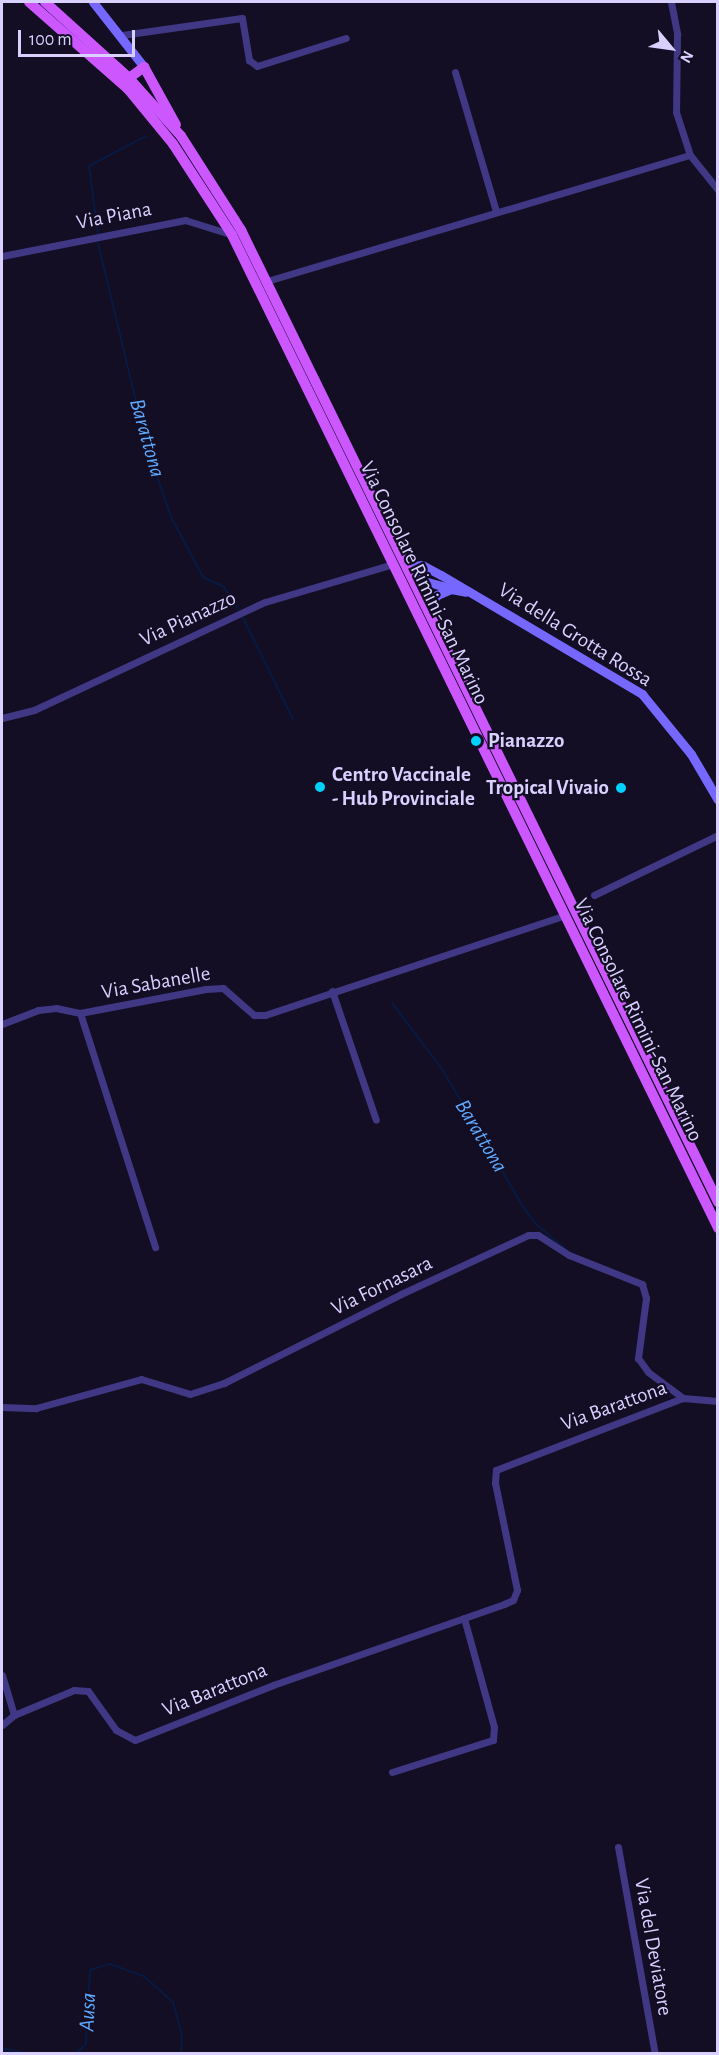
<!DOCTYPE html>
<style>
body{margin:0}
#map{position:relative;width:719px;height:2055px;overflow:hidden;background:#130e24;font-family:"Alegreya Sans",sans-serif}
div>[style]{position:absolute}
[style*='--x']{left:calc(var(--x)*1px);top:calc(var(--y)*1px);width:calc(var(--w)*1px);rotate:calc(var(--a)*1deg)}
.stream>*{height:2px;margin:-1px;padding:0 1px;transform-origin:1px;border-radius:1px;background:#081942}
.street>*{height:7px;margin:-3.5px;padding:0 3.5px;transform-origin:3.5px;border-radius:3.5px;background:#403884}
.secondary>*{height:9px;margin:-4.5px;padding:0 4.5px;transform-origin:4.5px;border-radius:4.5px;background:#7667ff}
.primary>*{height:10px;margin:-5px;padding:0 5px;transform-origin:5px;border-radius:5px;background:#cd57ff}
.dots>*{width:16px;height:16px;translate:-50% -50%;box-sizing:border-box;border:3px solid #130e24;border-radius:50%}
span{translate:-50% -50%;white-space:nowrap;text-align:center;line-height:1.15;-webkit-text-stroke:4.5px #130e24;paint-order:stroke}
.street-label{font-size:21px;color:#d9d0ff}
.poi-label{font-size:21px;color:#d9d0ff;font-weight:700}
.left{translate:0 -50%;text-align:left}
.right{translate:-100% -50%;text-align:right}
.water-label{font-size:22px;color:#5ea9ff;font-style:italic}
.frame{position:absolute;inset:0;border:3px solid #d9d0ff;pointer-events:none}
.north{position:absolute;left:641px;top:18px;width:60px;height:60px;-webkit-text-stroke:4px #130e24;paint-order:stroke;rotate:119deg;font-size:16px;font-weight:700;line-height:24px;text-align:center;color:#d9d0ff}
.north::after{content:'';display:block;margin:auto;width:21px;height:27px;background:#d9d0ff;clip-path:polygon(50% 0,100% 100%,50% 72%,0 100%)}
.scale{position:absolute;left:18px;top:30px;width:117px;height:27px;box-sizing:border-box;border:3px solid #d9d0ff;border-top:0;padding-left:8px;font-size:18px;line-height:21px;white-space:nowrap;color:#d9d0ff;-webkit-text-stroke:4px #130e24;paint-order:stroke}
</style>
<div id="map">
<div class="stream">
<i style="--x:98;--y:234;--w:69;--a:-97.5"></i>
<i style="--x:89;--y:166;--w:64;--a:-27.8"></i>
<i style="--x:98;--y:243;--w:210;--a:76.5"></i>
<i style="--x:147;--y:447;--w:74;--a:71.1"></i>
<i style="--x:171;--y:517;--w:68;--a:61.9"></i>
<i style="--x:203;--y:577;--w:23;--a:25"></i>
<i style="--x:224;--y:587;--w:27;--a:57"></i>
<i style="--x:243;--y:618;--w:113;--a:63.7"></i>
<i style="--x:392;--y:1003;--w:83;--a:52.9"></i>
<i style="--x:442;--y:1069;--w:164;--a:59.5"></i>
<i style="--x:525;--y:1210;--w:19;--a:51"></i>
<i style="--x:537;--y:1225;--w:40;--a:40"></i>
<i style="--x:2;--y:2048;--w:26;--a:13"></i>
<i style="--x:75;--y:2054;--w:15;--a:-42"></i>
<i style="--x:86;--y:2044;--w:74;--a:-86.9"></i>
<i style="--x:90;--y:1970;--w:21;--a:-17"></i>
<i style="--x:110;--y:1964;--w:37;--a:20"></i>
<i style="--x:145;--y:1977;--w:38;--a:42"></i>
<i style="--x:173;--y:2002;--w:34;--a:75"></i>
<i style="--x:182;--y:2035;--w:19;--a:93"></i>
</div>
<div class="street">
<i style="--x:671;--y:2;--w:33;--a:79"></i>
<i style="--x:677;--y:34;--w:78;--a:90.7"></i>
<i style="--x:676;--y:112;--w:45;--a:72"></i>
<i style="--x:690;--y:155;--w:45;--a:51.3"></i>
<i style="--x:122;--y:35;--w:121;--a:-8.1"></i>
<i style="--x:242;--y:18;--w:43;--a:80.5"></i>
<i style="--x:249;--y:60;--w:10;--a:37"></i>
<i style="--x:257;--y:66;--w:93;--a:-17.5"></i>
<i style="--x:455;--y:72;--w:145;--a:73.6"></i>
<i style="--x:2;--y:256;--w:187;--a:-11.1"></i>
<i style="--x:185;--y:220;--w:47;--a:17.3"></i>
<i style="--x:267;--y:281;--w:441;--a:-16.6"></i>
<i style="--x:2;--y:718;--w:33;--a:-14"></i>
<i style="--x:34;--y:710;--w:255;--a:-25.1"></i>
<i style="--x:265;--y:602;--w:134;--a:-16.5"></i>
<i style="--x:594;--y:895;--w:138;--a:-25.8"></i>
<i style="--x:332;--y:991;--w:136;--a:71.2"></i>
<i style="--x:80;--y:1013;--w:246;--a:72.2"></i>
<i style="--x:2;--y:1024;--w:39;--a:-21"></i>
<i style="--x:38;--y:1010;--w:18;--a:-6"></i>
<i style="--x:56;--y:1008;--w:25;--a:12"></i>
<i style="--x:80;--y:1013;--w:128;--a:-10.8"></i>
<i style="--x:206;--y:989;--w:17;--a:-3"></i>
<i style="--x:223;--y:988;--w:41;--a:41.1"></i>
<i style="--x:254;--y:1015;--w:11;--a:0"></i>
<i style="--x:265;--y:1015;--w:316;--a:-18.4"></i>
<i style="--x:2;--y:1407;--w:34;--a:2"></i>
<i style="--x:36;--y:1408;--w:109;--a:-15.4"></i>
<i style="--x:141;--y:1379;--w:51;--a:17"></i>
<i style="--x:190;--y:1394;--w:36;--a:-18"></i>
<i style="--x:224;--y:1383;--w:198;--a:-26.7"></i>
<i style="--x:401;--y:1294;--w:140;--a:-24.9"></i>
<i style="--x:528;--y:1235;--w:10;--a:0"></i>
<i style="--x:538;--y:1235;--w:37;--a:33"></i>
<i style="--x:569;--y:1255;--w:79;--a:21.7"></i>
<i style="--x:642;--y:1284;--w:15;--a:74"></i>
<i style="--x:646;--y:1298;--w:61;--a:97.6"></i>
<i style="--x:638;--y:1358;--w:17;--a:54"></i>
<i style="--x:648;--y:1372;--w:44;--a:36.6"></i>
<i style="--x:2;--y:1675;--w:42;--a:73.3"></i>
<i style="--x:2;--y:1725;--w:16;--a:-40"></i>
<i style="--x:14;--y:1715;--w:65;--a:-22.6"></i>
<i style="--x:74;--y:1690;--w:14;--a:4"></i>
<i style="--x:88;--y:1691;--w:48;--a:54.3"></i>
<i style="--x:116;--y:1730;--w:21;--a:28"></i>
<i style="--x:135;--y:1740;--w:149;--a:-21.7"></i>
<i style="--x:273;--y:1685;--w:245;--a:-19.3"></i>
<i style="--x:504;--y:1604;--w:10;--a:-24"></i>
<i style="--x:513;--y:1600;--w:11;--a:-68"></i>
<i style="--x:517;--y:1590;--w:109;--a:-101.6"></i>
<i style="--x:495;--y:1483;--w:13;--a:-86"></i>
<i style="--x:496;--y:1470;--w:200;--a:-21.1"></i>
<i style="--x:683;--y:1398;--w:35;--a:5"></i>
<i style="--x:392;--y:1772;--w:106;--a:-17.6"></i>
<i style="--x:493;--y:1740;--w:13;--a:-86"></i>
<i style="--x:494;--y:1727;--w:113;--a:-105.4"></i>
<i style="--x:618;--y:1847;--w:210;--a:79.9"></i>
</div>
<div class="secondary">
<i style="--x:93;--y:2;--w:83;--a:51.9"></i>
<i style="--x:406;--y:567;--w:16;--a:-7"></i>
<i style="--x:422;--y:565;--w:21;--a:28"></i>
<i style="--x:441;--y:575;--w:234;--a:30.6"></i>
<i style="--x:642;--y:694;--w:77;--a:50.8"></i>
<i style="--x:691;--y:754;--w:53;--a:59.6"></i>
<i style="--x:410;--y:571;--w:13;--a:42"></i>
<i style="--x:420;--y:580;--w:30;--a:15"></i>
<i style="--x:432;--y:617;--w:15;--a:-90"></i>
<i style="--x:432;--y:602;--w:9;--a:-54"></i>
<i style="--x:437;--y:595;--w:15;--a:-23"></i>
<i style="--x:451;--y:589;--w:15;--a:11"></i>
</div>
<div class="primary">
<i style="--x:29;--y:2;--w:132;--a:41.3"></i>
<i style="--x:128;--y:89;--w:71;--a:50.7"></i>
<i style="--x:173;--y:144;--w:108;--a:57"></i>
<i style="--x:232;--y:235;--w:1106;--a:63.92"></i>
<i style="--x:45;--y:2;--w:113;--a:42.1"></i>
<i style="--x:129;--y:78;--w:78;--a:48.1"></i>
<i style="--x:181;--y:136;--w:112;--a:57.4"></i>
<i style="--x:241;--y:230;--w:1083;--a:63.86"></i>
<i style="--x:129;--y:78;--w:19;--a:-36"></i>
<i style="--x:144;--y:67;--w:66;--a:61.1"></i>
</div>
<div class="dots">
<i style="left:476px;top:741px;background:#00d0fb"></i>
<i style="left:320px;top:787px;background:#00d0fb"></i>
<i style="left:621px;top:788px;background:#00d0fb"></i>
</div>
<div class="street-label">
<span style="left:114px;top:216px;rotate:-11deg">Via Piana</span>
<span style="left:424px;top:583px;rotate:64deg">Via Consolare Rimini-San Marino</span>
<span style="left:188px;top:619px;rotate:-25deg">Via Pianazzo</span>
<span style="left:575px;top:635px;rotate:32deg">Via della Grotta Rossa</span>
<span style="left:156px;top:983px;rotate:-10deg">Via Sabanelle</span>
<span style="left:638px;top:1020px;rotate:64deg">Via Consolare Rimini-San Marino</span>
<span style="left:382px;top:1286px;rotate:-26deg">Via Fornasara</span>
<span style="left:614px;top:1406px;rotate:-20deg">Via Barattona</span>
<span style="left:215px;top:1690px;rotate:-22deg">Via Barattona</span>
<span style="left:653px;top:1947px;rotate:80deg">Via del Deviatore</span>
</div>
<div class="poi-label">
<span class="left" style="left:488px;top:741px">Pianazzo</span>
<span class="left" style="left:332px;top:787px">Centro Vaccinale<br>- Hub Provinciale</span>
<span class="right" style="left:609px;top:788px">Tropical Vivaio</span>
</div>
<div class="water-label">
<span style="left:147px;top:438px;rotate:74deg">Barattona</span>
<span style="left:481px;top:1136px;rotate:59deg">Barattona</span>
<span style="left:88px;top:2012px;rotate:-87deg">Ausa</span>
</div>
<div class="frame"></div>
<div class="north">N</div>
<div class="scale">100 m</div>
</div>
